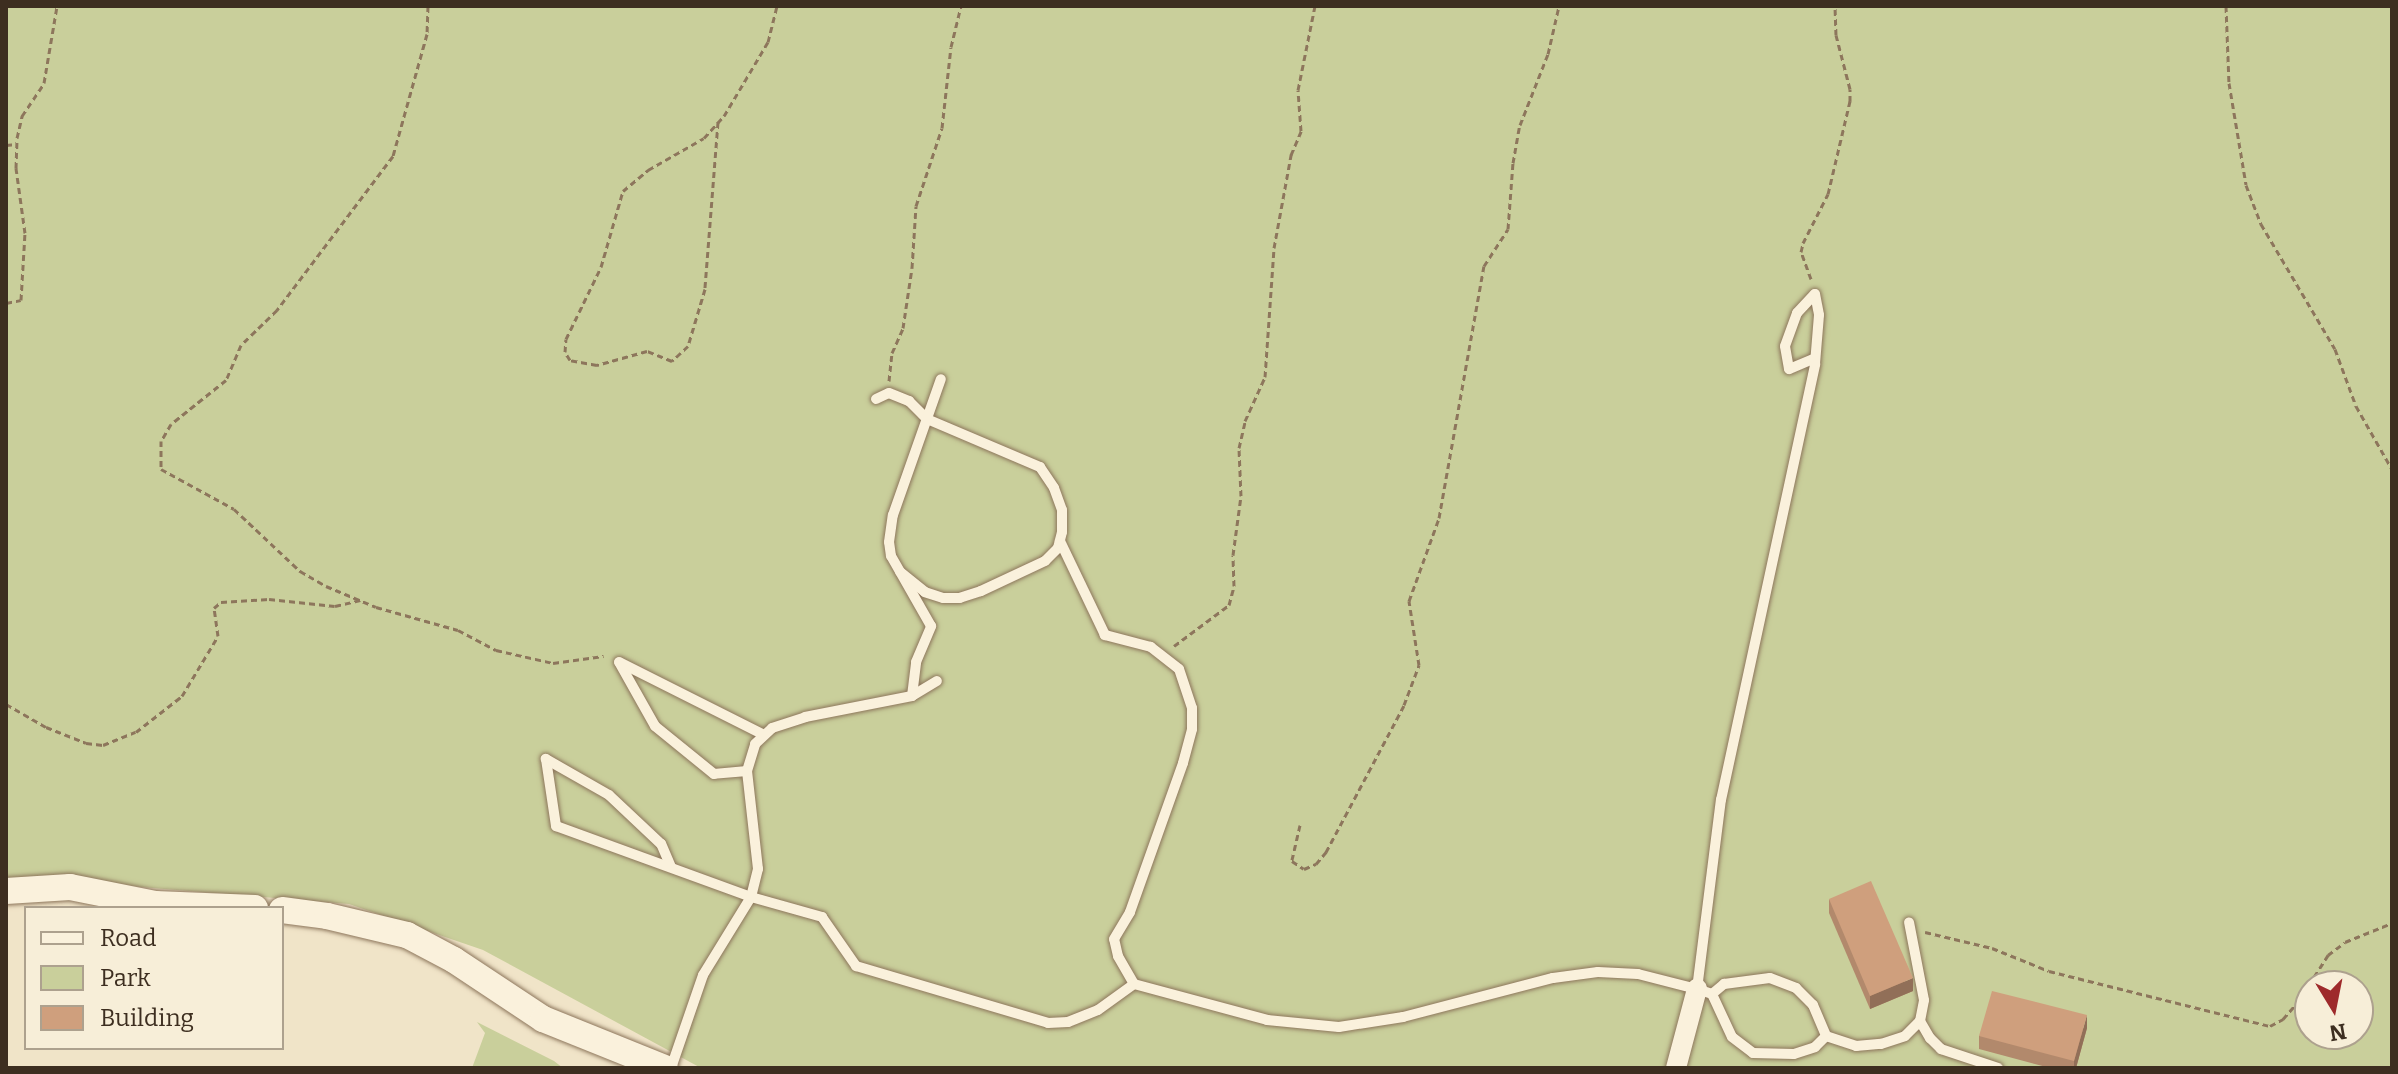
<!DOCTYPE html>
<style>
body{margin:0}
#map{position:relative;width:2398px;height:1074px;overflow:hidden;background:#f0e4c8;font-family:Bitter,serif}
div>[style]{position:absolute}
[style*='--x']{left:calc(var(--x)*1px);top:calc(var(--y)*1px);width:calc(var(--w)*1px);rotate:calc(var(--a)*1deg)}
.green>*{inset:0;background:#c9cf9b}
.path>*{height:3px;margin-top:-1.5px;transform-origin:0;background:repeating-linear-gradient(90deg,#8d765c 0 6px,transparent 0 10px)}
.roads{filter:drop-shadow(0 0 2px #8d765c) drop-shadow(0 0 2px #8d765c)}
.service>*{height:10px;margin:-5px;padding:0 5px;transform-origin:5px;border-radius:5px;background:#faf1dc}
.minor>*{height:20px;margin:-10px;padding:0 10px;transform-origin:10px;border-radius:10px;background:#faf1dc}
.tertiary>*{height:26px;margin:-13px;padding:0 13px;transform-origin:13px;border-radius:13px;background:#faf1dc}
.wall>*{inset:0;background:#b2896c}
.shaded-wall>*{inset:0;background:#916f58}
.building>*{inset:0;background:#cf9f7d}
span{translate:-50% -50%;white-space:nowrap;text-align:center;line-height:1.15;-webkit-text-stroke:6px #f7eed8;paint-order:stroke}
.frame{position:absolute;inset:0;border:8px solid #3d2e20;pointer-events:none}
.legend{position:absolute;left:24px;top:906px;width:260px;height:144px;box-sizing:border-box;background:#f7eed8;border:2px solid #ada18e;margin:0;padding:10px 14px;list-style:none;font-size:24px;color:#3d2e20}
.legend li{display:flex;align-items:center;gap:16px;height:40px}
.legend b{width:40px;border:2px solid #ada18e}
.north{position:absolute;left:2294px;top:970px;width:80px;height:80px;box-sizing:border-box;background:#f7eed8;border:2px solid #ada18e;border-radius:50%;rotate:170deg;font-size:22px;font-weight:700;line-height:32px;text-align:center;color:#3d2e20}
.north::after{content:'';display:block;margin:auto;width:28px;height:36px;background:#9e2a2b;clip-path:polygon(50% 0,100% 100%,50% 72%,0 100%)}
</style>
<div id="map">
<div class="green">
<i style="clip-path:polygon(evenodd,6px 6px,2392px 6px,2392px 1068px,701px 1068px,483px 950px,349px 904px,55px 880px,6px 887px,6px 6px,2310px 986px,2358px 986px,2358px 1034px,2310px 1034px,2310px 986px)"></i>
<i style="clip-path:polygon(477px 1022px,554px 1061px,563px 1068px,472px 1068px,485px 1033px)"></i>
</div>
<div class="path">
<i style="--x:428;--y:6;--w:28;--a:92"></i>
<i style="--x:427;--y:34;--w:127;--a:105.6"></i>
<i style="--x:393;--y:156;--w:193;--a:127"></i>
<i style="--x:277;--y:310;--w:50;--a:135.8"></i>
<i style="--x:241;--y:345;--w:38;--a:113"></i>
<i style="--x:226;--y:380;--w:70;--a:141.3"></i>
<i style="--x:171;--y:424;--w:20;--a:120"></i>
<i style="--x:161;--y:441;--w:28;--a:90"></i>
<i style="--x:161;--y:469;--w:83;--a:28.7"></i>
<i style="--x:234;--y:509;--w:91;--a:43.2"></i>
<i style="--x:300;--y:571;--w:30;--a:30"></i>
<i style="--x:326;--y:586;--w:54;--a:22.8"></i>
<i style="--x:376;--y:607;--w:85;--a:15.7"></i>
<i style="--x:458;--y:630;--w:43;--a:27.8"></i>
<i style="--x:496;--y:650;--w:58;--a:12.8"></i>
<i style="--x:553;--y:663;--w:51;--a:-7.8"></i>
<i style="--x:2226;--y:6;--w:77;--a:87.8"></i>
<i style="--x:2229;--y:83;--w:103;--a:80.5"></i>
<i style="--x:2246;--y:185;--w:42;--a:69"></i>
<i style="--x:2261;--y:224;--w:145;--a:59.4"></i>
<i style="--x:2335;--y:349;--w:61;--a:69.8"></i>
<i style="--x:2356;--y:406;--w:73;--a:60.3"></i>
<i style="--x:718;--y:122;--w:168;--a:94.5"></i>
<i style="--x:705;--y:289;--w:59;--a:106.6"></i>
<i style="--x:688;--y:346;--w:22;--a:137"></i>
<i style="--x:672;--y:361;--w:27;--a:-158"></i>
<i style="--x:647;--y:351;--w:52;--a:164.4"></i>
<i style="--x:597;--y:365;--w:27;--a:-170"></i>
<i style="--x:570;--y:360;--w:9;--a:-122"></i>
<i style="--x:565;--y:352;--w:13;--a:-86"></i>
<i style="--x:566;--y:339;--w:80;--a:-64.1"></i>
<i style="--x:601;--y:267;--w:79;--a:-73.9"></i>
<i style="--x:623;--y:191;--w:33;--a:-40"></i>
<i style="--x:648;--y:170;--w:64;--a:-29.7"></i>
<i style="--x:704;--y:138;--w:30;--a:-48"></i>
<i style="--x:724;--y:116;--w:86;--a:-59.3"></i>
<i style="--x:768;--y:42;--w:37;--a:-76"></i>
<i style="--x:6;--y:145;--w:11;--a:-5"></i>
<i style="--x:1811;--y:279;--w:29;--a:-110"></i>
<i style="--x:1801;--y:252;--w:9;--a:-77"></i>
<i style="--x:1803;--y:243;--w:55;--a:-63"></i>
<i style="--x:1828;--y:194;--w:96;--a:-76.7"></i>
<i style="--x:1850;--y:101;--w:12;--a:-90"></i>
<i style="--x:1850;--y:89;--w:56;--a:-104.5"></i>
<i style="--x:1836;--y:35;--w:29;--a:-92"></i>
<i style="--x:6;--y:303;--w:15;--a:-11"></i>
<i style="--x:21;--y:300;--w:67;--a:-86.6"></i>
<i style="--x:25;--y:233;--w:66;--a:-97.9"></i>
<i style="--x:16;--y:168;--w:30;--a:-88"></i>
<i style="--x:17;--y:138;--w:23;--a:-77"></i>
<i style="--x:22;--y:116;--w:40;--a:-56"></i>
<i style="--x:44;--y:83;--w:78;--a:-80.4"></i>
<i style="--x:889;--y:381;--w:28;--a:-84"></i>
<i style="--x:892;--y:353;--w:27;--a:-66"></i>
<i style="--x:903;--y:328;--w:61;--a:-81.5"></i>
<i style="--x:912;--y:268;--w:62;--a:-86.3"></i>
<i style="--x:916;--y:206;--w:82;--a:-71.6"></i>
<i style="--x:942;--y:128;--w:81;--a:-83.7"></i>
<i style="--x:951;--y:47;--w:42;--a:-76.3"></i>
<i style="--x:1174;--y:646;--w:69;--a:-36.7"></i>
<i style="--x:1229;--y:605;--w:20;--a:-75"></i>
<i style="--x:1234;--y:586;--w:31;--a:-92"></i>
<i style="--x:1233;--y:555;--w:60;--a:-82.3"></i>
<i style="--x:1241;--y:496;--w:48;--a:-92.4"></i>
<i style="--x:1239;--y:448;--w:28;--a:-77"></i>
<i style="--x:1245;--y:421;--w:48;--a:-65.6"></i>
<i style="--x:1265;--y:377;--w:129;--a:-86"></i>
<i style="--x:1274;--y:248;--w:95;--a:-79.6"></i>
<i style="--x:1291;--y:155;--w:26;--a:-67"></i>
<i style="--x:1301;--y:131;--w:41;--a:-94.2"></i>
<i style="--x:1298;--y:90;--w:86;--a:-78.6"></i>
<i style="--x:6;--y:704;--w:46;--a:29.9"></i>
<i style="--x:46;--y:727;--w:43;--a:21.8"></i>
<i style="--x:86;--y:743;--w:17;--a:7"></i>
<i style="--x:103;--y:745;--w:35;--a:-22"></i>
<i style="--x:136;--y:732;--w:58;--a:-38"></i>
<i style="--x:182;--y:696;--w:70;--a:-59"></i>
<i style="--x:218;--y:636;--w:28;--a:-98"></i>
<i style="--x:214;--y:608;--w:9;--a:-41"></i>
<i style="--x:221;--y:602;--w:48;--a:-3.6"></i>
<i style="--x:269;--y:599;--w:66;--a:6.1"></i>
<i style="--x:335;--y:606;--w:26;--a:-13"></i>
<i style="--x:1300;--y:825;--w:37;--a:103"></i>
<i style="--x:1292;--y:861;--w:14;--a:34"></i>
<i style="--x:1304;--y:869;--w:13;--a:-23"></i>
<i style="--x:1316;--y:864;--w:16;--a:-50"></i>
<i style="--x:1326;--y:852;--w:166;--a:-62"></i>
<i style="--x:1404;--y:705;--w:43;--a:-69.4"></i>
<i style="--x:1419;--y:665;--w:65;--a:-98.9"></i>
<i style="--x:1409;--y:601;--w:88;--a:-70.1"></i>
<i style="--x:1439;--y:518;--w:256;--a:-79.9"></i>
<i style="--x:1484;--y:266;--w:44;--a:-57"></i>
<i style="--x:1508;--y:229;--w:66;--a:-85.7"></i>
<i style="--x:1513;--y:163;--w:39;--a:-80"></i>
<i style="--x:1520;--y:125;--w:76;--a:-68.5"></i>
<i style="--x:1548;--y:54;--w:49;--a:-77.1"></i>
<i style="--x:1925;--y:932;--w:69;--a:13.4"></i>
<i style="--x:1992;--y:948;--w:61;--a:22"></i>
<i style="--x:2049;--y:971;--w:228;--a:14"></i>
<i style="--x:2270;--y:1026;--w:15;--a:-28"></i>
<i style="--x:2283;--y:1019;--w:23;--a:-49"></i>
<i style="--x:2298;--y:1002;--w:56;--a:-57.4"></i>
<i style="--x:2328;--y:955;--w:21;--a:-37"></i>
<i style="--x:2345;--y:942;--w:51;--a:-22"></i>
</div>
<div class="roads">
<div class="service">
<i style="--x:876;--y:399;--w:14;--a:-25"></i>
<i style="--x:889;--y:393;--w:22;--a:22"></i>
<i style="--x:909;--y:401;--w:25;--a:45"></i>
<i style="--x:927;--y:419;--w:123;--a:23"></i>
<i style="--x:1040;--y:467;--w:25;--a:56"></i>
<i style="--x:1054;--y:488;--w:23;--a:70"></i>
<i style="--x:1062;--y:510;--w:22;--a:90"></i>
<i style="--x:1062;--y:532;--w:16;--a:104"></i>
<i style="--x:1058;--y:548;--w:18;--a:135"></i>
<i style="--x:1045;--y:561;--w:71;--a:154.9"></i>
<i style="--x:981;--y:591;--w:22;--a:162"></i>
<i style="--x:960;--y:598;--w:17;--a:180"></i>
<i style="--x:943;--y:598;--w:19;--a:-162"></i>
<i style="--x:925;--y:592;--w:32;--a:-141"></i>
<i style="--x:912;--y:696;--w:34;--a:-83"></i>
<i style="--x:916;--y:662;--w:39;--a:-67"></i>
<i style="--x:931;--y:626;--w:81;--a:-119.7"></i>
<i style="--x:891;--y:556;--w:14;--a:-98"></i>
<i style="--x:889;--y:542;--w:27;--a:-82"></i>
<i style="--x:893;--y:515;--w:144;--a:-70.6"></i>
<i style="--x:747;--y:771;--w:33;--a:175"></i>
<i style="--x:714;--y:774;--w:76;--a:-140.9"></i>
<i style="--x:655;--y:726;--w:73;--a:-119.4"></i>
<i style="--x:619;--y:662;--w:162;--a:26.7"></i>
<i style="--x:671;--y:867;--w:25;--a:-113"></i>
<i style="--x:661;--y:844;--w:71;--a:-136.7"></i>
<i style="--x:609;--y:795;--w:73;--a:-150.3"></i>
<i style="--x:546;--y:759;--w:68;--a:81.5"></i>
<i style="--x:556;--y:826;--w:208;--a:20"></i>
<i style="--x:751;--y:897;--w:74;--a:15.7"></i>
<i style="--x:822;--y:917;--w:60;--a:55.2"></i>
<i style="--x:856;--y:966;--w:200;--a:16.5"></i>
<i style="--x:1048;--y:1023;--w:20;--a:-3"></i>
<i style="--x:1068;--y:1022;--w:32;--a:-22"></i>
<i style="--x:1098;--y:1010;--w:44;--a:-35.8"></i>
<i style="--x:1134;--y:984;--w:32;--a:-120"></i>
<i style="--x:1118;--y:956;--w:17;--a:-103"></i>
<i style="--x:1114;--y:939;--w:31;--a:-59"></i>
<i style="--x:1130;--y:912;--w:158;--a:-70.4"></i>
<i style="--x:1183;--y:763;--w:35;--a:-75"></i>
<i style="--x:1192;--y:729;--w:21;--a:-90"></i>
<i style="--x:1192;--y:708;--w:41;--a:-108.4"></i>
<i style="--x:1179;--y:669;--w:36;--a:-142"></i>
<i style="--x:1151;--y:647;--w:48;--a:-165.4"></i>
<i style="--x:1105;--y:635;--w:104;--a:-115.6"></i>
<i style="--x:1134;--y:984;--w:138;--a:15.1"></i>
<i style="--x:1267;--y:1020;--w:72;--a:5.6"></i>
<i style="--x:1339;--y:1027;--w:65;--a:-8.9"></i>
<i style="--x:1403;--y:1017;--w:155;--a:-14.6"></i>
<i style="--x:1553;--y:978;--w:45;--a:-7.6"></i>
<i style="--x:1598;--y:972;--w:40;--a:2.9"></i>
<i style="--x:1638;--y:974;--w:61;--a:14.3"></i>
<i style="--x:1697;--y:989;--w:191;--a:-82.8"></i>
<i style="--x:1721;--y:800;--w:446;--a:-77.8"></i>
<i style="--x:1815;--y:364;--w:5;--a:-112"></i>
<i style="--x:1813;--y:359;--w:26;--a:157"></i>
<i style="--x:1789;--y:369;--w:23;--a:-100"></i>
<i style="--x:1785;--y:346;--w:35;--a:-70"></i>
<i style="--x:1797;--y:313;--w:26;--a:-47"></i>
<i style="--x:1815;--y:294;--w:21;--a:79"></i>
<i style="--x:1819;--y:315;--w:49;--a:94.7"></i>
<i style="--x:1697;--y:989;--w:16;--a:18"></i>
<i style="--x:1712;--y:994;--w:16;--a:-40"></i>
<i style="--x:1724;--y:984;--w:46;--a:-7.4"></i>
<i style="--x:1770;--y:978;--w:28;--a:21"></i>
<i style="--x:1796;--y:988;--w:24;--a:45"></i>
<i style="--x:1813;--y:1005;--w:34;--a:67"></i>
<i style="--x:1826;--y:1036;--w:32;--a:18"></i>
<i style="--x:1856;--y:1046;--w:25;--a:-5"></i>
<i style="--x:1881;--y:1044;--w:25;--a:-18"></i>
<i style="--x:1905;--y:1036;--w:21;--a:-45"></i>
<i style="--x:1920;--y:1021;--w:21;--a:-79"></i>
<i style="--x:1924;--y:1000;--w:79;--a:-100.9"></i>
<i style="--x:1712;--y:994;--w:47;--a:65.1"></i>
<i style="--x:1732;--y:1037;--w:26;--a:37"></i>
<i style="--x:1753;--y:1053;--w:41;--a:1.4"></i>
<i style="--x:1794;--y:1054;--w:22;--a:-18"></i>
<i style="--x:1815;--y:1047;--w:16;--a:-45"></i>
<i style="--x:1920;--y:1021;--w:20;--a:60"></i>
<i style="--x:1930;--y:1038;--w:16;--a:45"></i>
<i style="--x:1941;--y:1049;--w:60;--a:18.4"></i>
<i style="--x:671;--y:1068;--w:98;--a:-71"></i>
<i style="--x:703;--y:975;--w:92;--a:-58.4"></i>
<i style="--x:751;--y:897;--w:29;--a:-76"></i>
<i style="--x:758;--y:869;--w:99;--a:-96.4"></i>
<i style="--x:747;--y:771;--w:28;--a:-73"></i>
<i style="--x:755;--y:744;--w:23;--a:-43"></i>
<i style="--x:772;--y:728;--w:35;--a:-18"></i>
<i style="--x:805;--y:717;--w:109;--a:-11.1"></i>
<i style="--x:912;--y:696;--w:29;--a:-31"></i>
</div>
<div class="minor">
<i style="--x:1676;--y:1068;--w:82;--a:-75.1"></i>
</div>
<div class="tertiary">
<i style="--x:6;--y:891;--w:64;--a:-3.6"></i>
<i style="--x:70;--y:887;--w:87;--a:11.3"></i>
<i style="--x:155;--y:904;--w:100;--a:2.3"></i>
<i style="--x:282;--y:910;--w:45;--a:7.6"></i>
<i style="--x:327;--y:916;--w:82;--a:13.4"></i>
<i style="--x:407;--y:935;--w:53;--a:28"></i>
<i style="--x:454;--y:960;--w:107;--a:33.5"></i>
<i style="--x:543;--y:1019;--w:131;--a:21.9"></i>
</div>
</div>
<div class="wall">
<i style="clip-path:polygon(1829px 899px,1913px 991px,1870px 1009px,1829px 913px)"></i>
<i style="clip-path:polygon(2087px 1028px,2076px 1068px,2050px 1068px,1979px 1049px,1979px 1036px)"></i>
</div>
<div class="shaded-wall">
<i style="clip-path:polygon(1913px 978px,1913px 991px,1870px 1009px,1870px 996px)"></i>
<i style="clip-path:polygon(2087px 1015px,2087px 1028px,2076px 1068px,2074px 1068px,2074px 1061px)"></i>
</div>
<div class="building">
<i style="clip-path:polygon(1871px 881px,1913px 978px,1870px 996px,1829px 899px)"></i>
<i style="clip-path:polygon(1992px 991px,2087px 1015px,2074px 1061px,1979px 1036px)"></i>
</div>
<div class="frame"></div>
<ul class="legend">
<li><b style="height:10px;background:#faf1dc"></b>Road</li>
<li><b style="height:22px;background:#c9cf9b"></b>Park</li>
<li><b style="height:22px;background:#cf9f7d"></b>Building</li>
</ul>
<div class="north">N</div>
</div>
